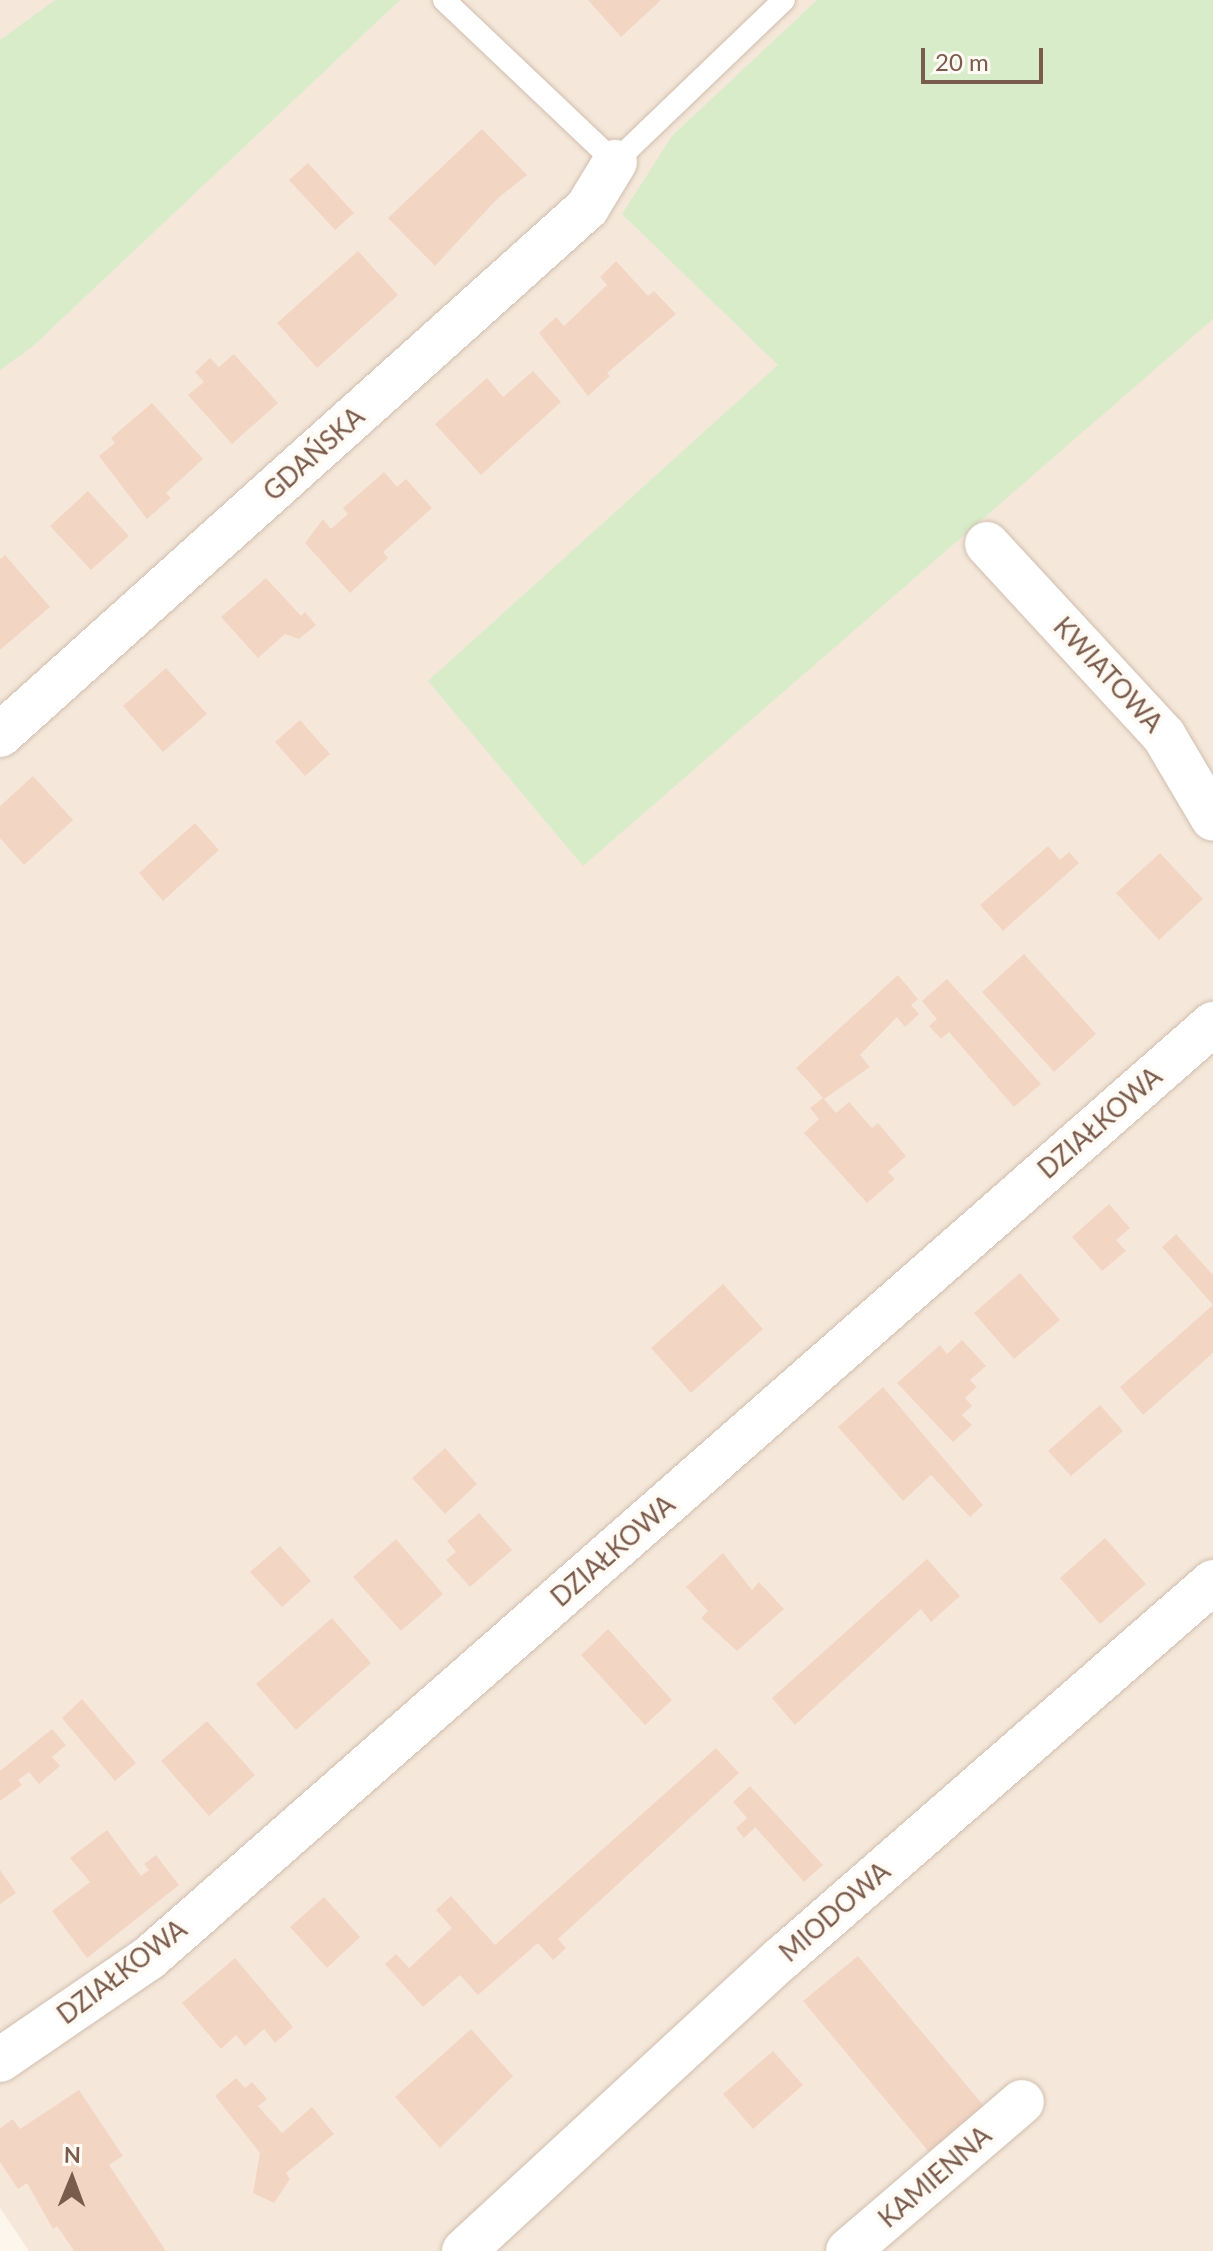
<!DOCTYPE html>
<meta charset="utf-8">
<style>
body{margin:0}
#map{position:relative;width:1213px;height:2251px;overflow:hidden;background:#fdf6ec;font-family:Lato,sans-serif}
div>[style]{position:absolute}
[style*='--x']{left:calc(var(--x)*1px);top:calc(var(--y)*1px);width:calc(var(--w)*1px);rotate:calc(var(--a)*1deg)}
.residential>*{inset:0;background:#f5e8da}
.green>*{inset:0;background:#d8ecc9}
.building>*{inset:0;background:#f3d5c3}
.roads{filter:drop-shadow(0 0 2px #d1beb0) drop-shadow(0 0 2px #d1beb0)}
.lane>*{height:22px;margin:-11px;padding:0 11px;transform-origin:11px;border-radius:11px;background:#fff}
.street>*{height:44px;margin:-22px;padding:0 22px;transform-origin:22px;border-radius:22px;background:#fff}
span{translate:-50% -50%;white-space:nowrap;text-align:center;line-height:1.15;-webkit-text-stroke:7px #fffaf3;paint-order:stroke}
.street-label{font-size:26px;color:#7a5c4d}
.north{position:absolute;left:32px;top:2139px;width:80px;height:80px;-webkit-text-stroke:6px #fffaf3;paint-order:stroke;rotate:1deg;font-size:22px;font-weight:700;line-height:32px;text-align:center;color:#7a5c4d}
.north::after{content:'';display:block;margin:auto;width:28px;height:36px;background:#7a5c4d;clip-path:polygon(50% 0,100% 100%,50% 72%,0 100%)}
.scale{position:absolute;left:921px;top:48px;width:122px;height:36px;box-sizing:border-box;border:4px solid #7a5c4d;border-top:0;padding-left:10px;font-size:24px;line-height:28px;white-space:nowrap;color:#7a5c4d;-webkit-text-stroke:6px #fffaf3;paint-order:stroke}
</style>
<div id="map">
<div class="residential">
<i style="clip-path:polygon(0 0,1213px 0,1213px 2251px,29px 2251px,0 2208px)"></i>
</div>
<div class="green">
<i style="clip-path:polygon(55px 0,400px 0,32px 347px,0 370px,0 40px)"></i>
<i style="clip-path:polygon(817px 0,1213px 0,1213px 319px,583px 866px,428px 681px,778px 365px,622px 214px,672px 136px)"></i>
</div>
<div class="building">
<i style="clip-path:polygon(588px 0,661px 0,621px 37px)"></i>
<i style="clip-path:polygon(482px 129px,527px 175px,497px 199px,435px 266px,388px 218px)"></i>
<i style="clip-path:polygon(308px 163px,354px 213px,335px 230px,289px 180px)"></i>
<i style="clip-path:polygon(358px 251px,398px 295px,317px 368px,277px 323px)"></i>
<i style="clip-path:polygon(616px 261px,648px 296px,654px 291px,676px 314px,607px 373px,610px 376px,588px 396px,539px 333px,556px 317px,564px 326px,607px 285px,600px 277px)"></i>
<i style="clip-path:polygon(234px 354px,278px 403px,232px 444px,188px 395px,204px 382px,195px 372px,210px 358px,219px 367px)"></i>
<i style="clip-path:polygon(533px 371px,561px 402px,481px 475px,435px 424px,487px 378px,503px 397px)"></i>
<i style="clip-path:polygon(152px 403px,203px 459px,166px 493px,171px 498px,147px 519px,99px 456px,115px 443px,111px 438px)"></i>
<i style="clip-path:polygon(384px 472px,397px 487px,406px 479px,432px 508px,383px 552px,388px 558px,350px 593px,305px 543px,323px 519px,331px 529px,348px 514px,343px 508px)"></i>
<i style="clip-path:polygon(88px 491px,129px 536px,91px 570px,50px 526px)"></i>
<i style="clip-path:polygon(5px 555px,50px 607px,0 650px,0 559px)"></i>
<i style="clip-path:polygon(266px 578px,301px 616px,305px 612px,316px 625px,299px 639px,285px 634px,258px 658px,221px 617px)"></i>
<i style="clip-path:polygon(166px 668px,207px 714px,163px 752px,123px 706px)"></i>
<i style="clip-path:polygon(300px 720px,330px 754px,305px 776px,275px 742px)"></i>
<i style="clip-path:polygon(33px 776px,73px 820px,24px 865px,0 838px,0 806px)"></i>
<i style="clip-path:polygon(195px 823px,219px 850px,163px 901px,139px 873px)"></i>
<i style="clip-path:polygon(1048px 846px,1060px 860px,1069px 852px,1079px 863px,1003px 931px,980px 905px)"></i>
<i style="clip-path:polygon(1160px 853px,1203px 899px,1159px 940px,1116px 893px)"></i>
<i style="clip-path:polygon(1024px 954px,1096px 1034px,1054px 1072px,982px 992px)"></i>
<i style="clip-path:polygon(898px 975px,918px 999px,911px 1005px,919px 1014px,905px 1027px,897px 1017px,860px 1055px,870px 1067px,824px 1099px,796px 1068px)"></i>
<i style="clip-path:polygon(947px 979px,1041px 1084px,1014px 1107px,949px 1032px,941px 1039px,929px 1026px,937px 1019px,922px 1001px)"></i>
<i style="clip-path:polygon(823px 1098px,836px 1113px,849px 1102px,872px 1128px,878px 1123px,906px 1156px,888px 1172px,895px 1179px,867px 1203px,804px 1133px,819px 1119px,810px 1108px)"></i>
<i style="clip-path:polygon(1109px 1204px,1130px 1228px,1116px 1240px,1126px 1251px,1102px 1271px,1072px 1237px)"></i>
<i style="clip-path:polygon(1176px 1234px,1213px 1275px,1213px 1353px,1143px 1415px,1120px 1387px,1213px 1305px,1162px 1247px)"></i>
<i style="clip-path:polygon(1020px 1273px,1060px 1320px,1014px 1359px,974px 1313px)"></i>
<i style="clip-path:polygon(723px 1284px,763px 1329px,691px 1393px,651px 1348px)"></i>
<i style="clip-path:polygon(962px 1340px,986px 1366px,970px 1380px,977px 1387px,965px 1398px,972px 1406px,962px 1415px,972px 1425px,953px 1442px,897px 1383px,940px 1345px,947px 1354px)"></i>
<i style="clip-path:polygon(883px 1387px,983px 1505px,970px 1517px,931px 1475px,903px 1501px,838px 1427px)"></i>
<i style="clip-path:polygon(1100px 1405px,1123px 1431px,1071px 1476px,1048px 1451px)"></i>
<i style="clip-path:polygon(445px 1448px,477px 1484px,445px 1514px,412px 1478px)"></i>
<i style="clip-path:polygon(479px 1513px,512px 1550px,470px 1587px,446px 1560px,456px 1552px,447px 1541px)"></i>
<i style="clip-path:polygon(1105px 1538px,1146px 1584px,1100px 1624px,1060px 1578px)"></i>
<i style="clip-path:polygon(396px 1539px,443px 1594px,401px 1631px,353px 1577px)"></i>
<i style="clip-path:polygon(280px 1546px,311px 1581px,282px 1607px,250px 1572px)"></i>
<i style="clip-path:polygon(723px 1553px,752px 1590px,759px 1582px,784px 1609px,737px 1651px,701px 1618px,708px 1611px,686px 1587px)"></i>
<i style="clip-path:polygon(927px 1559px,960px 1596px,931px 1622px,921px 1609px,795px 1725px,772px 1698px)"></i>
<i style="clip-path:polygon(332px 1618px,371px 1663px,296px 1730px,256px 1684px)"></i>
<i style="clip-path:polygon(608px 1629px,672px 1700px,645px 1725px,581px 1655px)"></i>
<i style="clip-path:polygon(82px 1699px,136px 1763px,115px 1781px,62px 1718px)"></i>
<i style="clip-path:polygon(207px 1721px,255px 1775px,209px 1816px,161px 1761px)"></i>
<i style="clip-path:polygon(52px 1729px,66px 1745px,52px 1757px,60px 1766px,39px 1784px,29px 1772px,18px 1780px,22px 1785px,0 1801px,0 1771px)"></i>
<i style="clip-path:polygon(716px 1748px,739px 1773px,558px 1939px,566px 1948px,553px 1960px,538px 1943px,478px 1995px,460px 1975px,423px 2007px,385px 1964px,396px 1954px,409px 1968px,452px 1928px,436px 1910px,451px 1896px,495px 1945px)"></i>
<i style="clip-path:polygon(750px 1786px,823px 1865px,804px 1882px,755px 1827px,744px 1838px,736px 1828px,747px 1818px,733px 1802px)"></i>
<i style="clip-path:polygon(107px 1830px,141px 1876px,149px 1870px,144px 1864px,156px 1855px,179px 1885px,87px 1958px,52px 1911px,90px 1882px,70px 1858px)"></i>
<i style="clip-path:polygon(0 1870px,16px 1893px,0 1904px)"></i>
<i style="clip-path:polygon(324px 1897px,360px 1937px,327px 1968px,290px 1927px)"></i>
<i style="clip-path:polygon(858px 1956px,984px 2106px,929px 2152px,803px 2001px)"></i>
<i style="clip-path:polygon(235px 1958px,293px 2027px,275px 2043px,264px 2029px,245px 2046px,236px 2035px,221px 2049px,182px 2003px)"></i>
<i style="clip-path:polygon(471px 2029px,513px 2076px,440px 2148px,395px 2097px)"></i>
<i style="clip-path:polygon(773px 2051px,803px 2085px,753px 2129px,723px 2094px)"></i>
<i style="clip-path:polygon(236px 2078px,245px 2088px,252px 2082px,267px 2099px,258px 2106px,282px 2133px,312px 2107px,334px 2134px,286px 2173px,290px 2179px,274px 2203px,253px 2193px,260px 2153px,215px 2096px)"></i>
<i style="clip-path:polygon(79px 2090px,123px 2156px,109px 2165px,166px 2251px,74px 2251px,57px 2226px,53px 2229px,27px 2183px,18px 2189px,0 2162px,0 2128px,13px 2119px,20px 2129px)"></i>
</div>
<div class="roads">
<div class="lane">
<i style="--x:444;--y:0;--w:236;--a:43.5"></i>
<i style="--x:615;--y:162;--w:234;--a:-43.8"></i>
</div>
<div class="street">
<i style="--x:987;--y:544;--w:261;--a:47.3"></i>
<i style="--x:1164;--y:736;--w:96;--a:59.4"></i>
<i style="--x:0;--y:735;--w:789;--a:-41.92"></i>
<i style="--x:587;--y:208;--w:54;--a:-58.7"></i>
<i style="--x:0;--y:2060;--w:181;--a:-34.4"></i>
<i style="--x:149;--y:1958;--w:1416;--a:-41.28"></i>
<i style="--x:464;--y:2251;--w:432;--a:-42.7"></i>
<i style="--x:782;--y:1958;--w:572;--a:-41.1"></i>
<i style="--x:848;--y:2251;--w:229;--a:-40.6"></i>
</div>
</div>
<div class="street-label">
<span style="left:314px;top:454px;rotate:-42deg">GDAŃSKA</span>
<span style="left:1108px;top:675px;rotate:47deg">KWIATOWA</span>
<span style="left:1100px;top:1123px;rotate:-41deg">DZIAŁKOWA</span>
<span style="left:613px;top:1551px;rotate:-41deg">DZIAŁKOWA</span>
<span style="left:835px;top:1912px;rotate:-41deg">MIODOWA</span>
<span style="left:122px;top:1972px;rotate:-37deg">DZIAŁKOWA</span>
<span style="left:935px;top:2177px;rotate:-41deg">KAMIENNA</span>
</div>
<div class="north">N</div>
<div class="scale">20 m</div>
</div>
